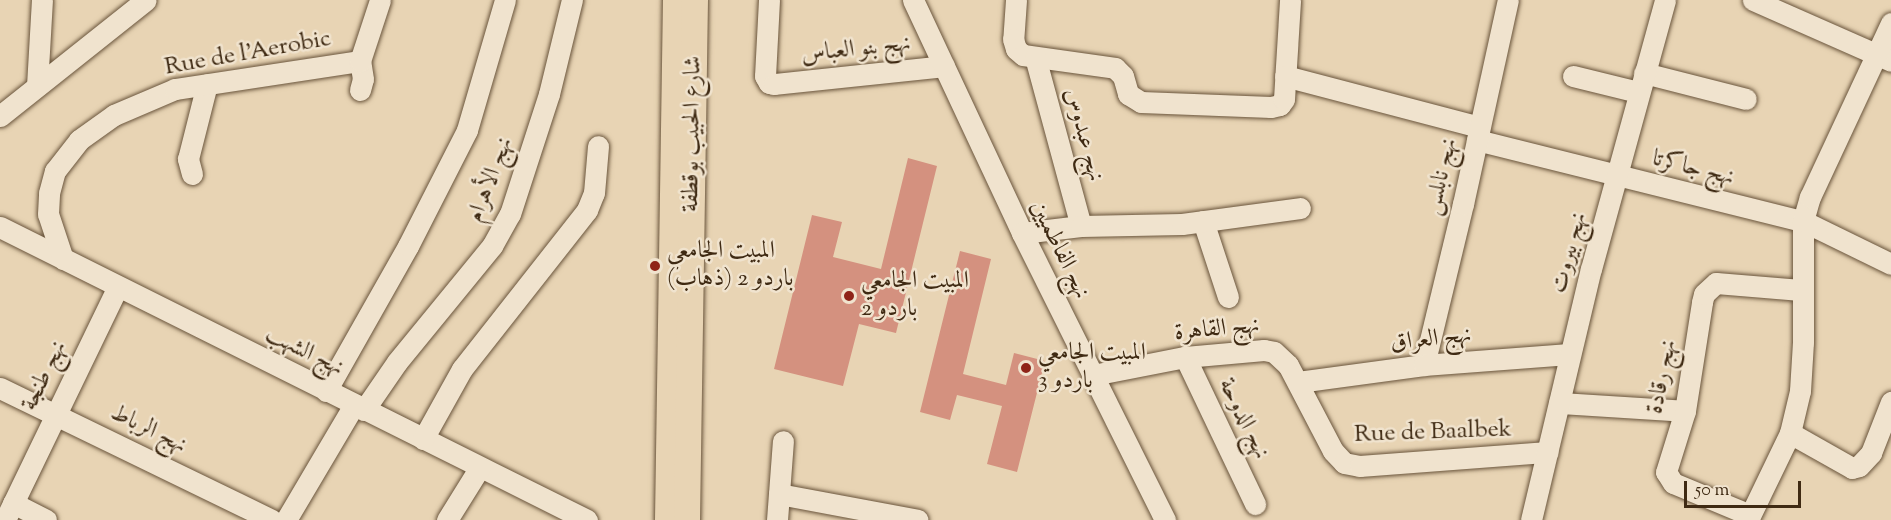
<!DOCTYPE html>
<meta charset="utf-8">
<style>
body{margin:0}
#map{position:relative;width:1891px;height:520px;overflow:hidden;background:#e8d4b4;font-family:"Sorts Mill Goudy",Amiri,serif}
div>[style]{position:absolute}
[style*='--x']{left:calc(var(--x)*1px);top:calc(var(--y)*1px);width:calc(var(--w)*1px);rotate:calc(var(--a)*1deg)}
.building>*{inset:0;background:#d4917f}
.roads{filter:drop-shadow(0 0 2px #69543b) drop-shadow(0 0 2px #69543b)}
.minor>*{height:21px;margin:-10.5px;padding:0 10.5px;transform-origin:10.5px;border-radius:10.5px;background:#f0e3ce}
.major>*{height:26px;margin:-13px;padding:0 13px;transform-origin:13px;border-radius:13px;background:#e8d4b4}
.dots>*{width:16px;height:16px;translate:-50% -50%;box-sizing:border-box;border:3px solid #f0e3ce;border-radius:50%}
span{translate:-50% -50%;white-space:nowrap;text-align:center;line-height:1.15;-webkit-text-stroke:5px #f0e3ce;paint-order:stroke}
.street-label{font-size:24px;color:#3f2a13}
.poi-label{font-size:24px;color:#3f2a13}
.left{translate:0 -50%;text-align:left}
.scale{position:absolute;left:1684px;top:481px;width:117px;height:27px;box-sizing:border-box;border:3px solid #3f2a13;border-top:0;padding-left:8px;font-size:18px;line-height:21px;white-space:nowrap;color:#3f2a13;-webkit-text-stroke:4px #f0e3ce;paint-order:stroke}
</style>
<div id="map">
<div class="building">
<i style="clip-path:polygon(908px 158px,937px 166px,896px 333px,859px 324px,843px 386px,774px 369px,812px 215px,842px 222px,833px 257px,881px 269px)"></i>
<i style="clip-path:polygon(960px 251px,991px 259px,963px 374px,1006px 385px,1014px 353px,1045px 361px,1017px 472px,987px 464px,1002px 406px,957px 395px,950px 420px,920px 412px)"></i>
</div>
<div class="roads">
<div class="minor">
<i style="--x:769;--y:0;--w:76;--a:93"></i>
<i style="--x:765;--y:76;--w:8;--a:60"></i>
<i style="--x:769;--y:83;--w:5;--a:11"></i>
<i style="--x:774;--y:84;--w:171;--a:-6"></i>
<i style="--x:913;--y:0;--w:257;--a:64.9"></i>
<i style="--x:1022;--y:233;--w:321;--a:63.5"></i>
<i style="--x:1016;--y:0;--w:39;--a:94"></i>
<i style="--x:1013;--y:39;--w:10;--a:73"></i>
<i style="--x:1016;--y:49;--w:9;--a:41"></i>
<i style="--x:1023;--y:55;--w:93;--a:8"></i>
<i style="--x:1115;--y:68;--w:11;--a:45"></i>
<i style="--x:1123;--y:76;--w:19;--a:74"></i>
<i style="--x:1128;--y:94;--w:15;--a:32"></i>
<i style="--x:1141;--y:102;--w:130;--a:2.2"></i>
<i style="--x:1271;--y:107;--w:9;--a:-13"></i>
<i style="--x:1280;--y:105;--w:7;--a:-56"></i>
<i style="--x:1284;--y:99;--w:99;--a:-86.5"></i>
<i style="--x:1753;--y:0;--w:151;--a:23.8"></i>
<i style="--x:1035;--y:57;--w:175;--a:74.8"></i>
<i style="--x:1644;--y:73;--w:105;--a:14.3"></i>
<i style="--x:1285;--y:76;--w:201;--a:14.7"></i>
<i style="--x:1573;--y:76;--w:67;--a:13.8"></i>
<i style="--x:37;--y:86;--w:86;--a:-86.7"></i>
<i style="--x:360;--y:90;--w:11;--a:-75"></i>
<i style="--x:363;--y:79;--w:18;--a:-99"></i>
<i style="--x:0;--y:116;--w:186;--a:-38.5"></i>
<i style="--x:1477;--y:140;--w:336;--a:14"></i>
<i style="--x:1803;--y:221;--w:98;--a:26"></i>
<i style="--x:192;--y:174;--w:16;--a:-105"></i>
<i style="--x:188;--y:159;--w:77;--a:-75.8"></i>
<i style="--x:1203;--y:221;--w:80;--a:71.8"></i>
<i style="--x:0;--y:227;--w:656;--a:26.53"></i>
<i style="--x:1022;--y:233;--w:59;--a:-6.8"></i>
<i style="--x:1081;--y:226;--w:101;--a:-1.1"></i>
<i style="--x:1182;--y:224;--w:119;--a:-7.7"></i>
<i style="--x:63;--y:259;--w:47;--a:-108.4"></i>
<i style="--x:48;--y:214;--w:21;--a:-87"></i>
<i style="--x:49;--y:193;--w:23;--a:-75"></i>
<i style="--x:55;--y:171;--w:39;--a:-52"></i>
<i style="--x:79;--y:140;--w:43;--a:-35.5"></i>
<i style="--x:114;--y:115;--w:66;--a:-23.1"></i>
<i style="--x:175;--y:89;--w:187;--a:-8.6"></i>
<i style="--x:360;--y:61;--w:64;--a:-71.8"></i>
<i style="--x:1185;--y:357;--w:163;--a:64.5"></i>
<i style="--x:1424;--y:365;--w:166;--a:-76.4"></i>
<i style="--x:1463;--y:204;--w:209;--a:-77.6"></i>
<i style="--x:1093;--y:375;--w:94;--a:-11.1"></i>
<i style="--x:1185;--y:357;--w:79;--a:-5.1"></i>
<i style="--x:1264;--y:350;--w:10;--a:11"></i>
<i style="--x:1274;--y:352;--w:19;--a:43"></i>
<i style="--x:1288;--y:365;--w:97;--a:62.4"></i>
<i style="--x:1333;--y:451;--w:16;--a:47"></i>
<i style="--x:1344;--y:463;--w:16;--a:11"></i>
<i style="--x:1360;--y:466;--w:188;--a:-4.3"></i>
<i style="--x:1298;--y:382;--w:127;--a:-7.7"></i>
<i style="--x:1424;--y:365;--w:145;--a:-4.3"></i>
<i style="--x:0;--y:388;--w:302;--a:25.9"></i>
<i style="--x:326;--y:391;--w:167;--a:-60.5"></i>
<i style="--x:408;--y:246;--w:130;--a:-63"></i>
<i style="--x:467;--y:130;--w:135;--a:-73.7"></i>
<i style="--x:1559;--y:403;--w:126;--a:3.6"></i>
<i style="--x:364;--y:410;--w:58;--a:-55.5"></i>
<i style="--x:397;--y:362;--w:150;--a:-50.7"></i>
<i style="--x:492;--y:246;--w:37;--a:-61"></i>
<i style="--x:510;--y:214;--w:126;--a:-72"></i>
<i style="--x:549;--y:94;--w:97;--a:-76.3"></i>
<i style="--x:1790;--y:433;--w:71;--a:29.4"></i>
<i style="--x:1852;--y:468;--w:7;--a:-16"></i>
<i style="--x:1859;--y:466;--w:18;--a:-47"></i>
<i style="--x:1871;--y:453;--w:55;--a:-68.6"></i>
<i style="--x:423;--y:439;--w:80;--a:-60.9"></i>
<i style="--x:462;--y:369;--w:202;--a:-51.8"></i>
<i style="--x:587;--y:210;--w:18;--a:-68"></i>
<i style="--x:594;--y:193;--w:47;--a:-85.1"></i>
<i style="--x:779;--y:494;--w:141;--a:10.6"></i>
<i style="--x:13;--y:503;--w:37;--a:27"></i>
<i style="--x:1750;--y:515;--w:83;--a:-157.4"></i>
<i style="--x:1673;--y:483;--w:13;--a:-122"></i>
<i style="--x:1666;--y:472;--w:64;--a:-72.7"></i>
<i style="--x:1685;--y:411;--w:110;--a:-81.1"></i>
<i style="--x:1702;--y:302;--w:8;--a:-76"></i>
<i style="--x:1704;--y:294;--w:16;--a:-43"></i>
<i style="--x:1716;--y:283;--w:85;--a:4.7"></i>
<i style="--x:5;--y:520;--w:258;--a:-64.2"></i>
<i style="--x:286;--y:520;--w:134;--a:-59.4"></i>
<i style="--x:447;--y:520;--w:62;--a:-58.1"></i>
<i style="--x:777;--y:520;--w:79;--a:-85.7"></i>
<i style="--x:1531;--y:520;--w:258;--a:-76.6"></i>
<i style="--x:1591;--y:269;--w:279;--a:-74.6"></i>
<i style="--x:1748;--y:520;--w:97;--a:-64.2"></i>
<i style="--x:1790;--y:433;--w:43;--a:-76.6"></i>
<i style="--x:1800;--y:391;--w:49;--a:-86.5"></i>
<i style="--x:1803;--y:342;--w:121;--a:-90"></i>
<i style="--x:1803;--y:221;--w:25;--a:-74"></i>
<i style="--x:1810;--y:197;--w:192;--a:-65"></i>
</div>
<div class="major">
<i style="--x:668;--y:520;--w:520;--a:-89.12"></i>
<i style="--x:687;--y:520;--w:520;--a:-89.12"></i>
</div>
</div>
<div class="dots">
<i style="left:655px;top:266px;background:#8f2418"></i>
<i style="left:849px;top:296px;background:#8f2418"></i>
<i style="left:1026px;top:368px;background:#8f2418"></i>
</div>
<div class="street-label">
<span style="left:856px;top:50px;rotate:-6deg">نهج بنو العباس</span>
<span style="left:248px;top:54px;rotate:-10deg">Rue de l'Aerobic</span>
<span style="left:693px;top:134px;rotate:-89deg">شارع الحبيب بوقطفة</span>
<span style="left:1083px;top:135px;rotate:75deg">نهج عبدوس</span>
<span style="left:1693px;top:169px;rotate:14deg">نهج جاكرتا</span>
<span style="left:1442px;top:177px;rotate:-77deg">نهج نابلس</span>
<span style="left:491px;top:180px;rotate:-69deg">نهج الأهرام</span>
<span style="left:1059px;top:250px;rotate:64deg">نهج الفاطميين</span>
<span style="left:1570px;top:253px;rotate:-75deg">نهج بيروت</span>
<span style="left:1217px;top:330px;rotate:-5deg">نهج القاهرة</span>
<span style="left:1431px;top:340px;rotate:-6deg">نهج العراق</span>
<span style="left:304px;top:352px;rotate:26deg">نهج الشهب</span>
<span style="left:45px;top:376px;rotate:-64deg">نهج طنجة</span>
<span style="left:1663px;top:377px;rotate:-79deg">نهج رقادة</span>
<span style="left:1243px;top:419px;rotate:64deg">نهج الدوحة</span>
<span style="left:148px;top:430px;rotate:26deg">نهج الرباط</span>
<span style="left:1433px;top:433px;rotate:-2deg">Rue de Baalbek</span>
</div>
<div class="poi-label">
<span class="left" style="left:667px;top:266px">المبيت الجامعي<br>باردو 2 (ذهاب)</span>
<span class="left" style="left:861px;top:296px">المبيت الجامعي<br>باردو 2</span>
<span class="left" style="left:1038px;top:368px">المبيت الجامعي<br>باردو 3</span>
</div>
<div class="scale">50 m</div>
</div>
